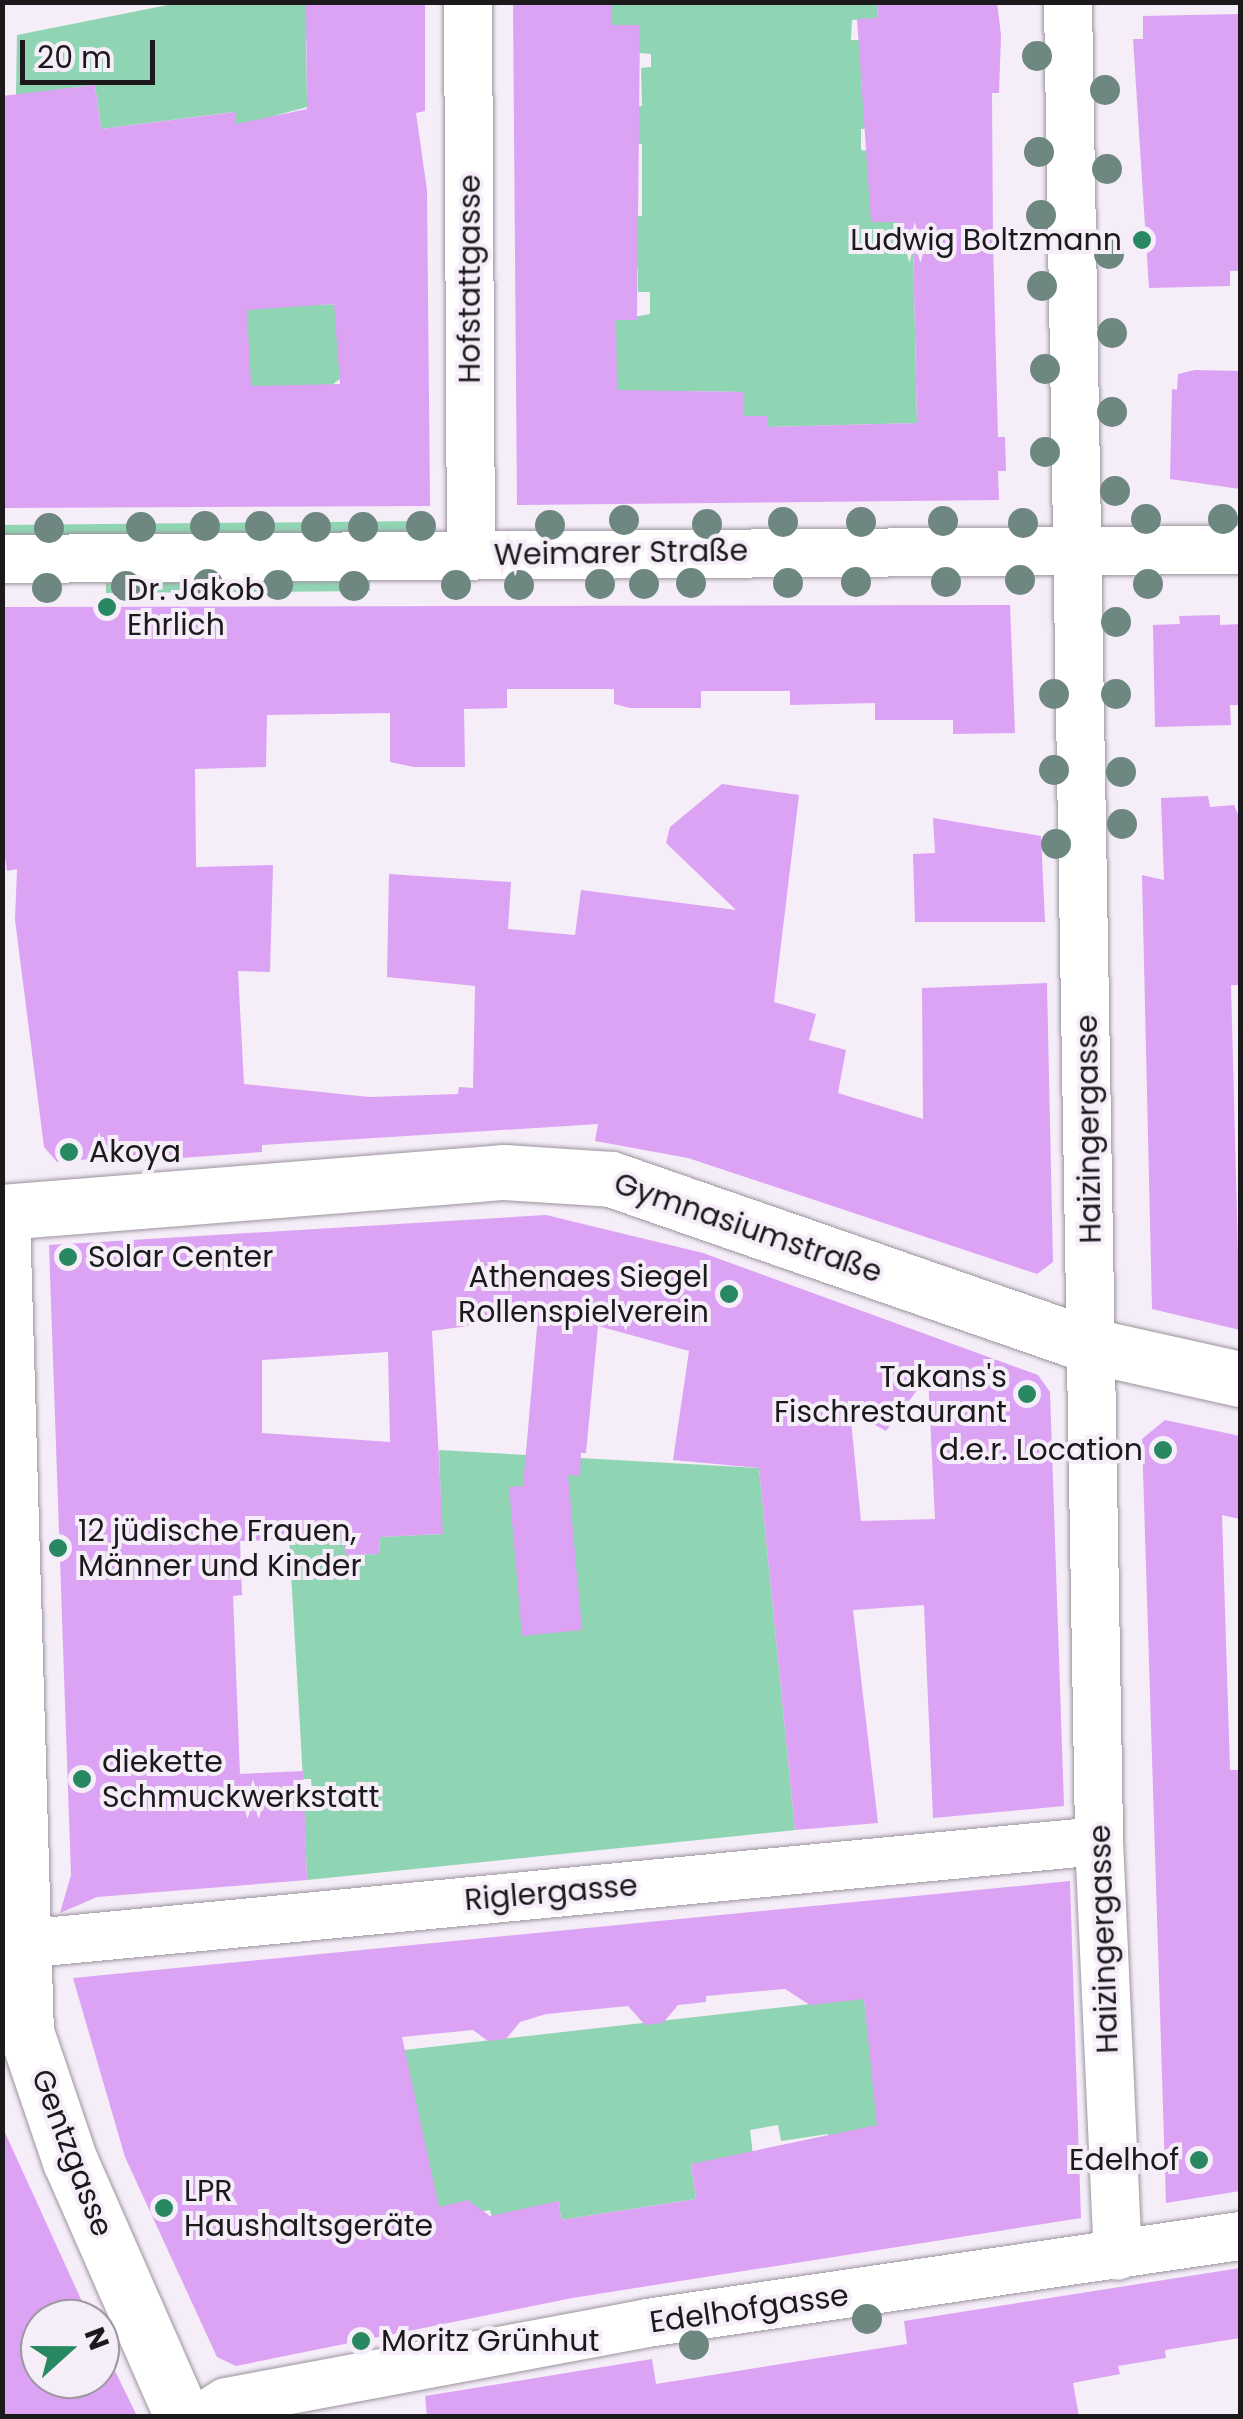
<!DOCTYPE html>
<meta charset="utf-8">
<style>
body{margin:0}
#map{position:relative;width:1243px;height:2419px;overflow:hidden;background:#f5edf8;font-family:Poppins,sans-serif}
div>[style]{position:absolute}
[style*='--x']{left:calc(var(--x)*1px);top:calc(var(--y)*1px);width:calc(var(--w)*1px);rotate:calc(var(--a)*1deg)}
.green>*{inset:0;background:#90d5b3}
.building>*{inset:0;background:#dca2f4}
.roads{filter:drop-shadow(0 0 2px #9b949e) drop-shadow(0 0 2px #9b949e)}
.street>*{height:48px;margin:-24px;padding:0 24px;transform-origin:24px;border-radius:24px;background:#fff}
.secondary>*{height:55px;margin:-27.5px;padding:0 27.5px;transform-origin:27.5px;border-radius:27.5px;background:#fff}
.trees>*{width:30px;height:30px;margin:-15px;border-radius:50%;background:#6e8781}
.dots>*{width:28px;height:28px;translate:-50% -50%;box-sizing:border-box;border:5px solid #f5edf8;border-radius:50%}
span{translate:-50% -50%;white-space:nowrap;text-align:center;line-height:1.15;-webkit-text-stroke:8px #f5edf8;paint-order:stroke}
.poi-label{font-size:30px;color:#1c191d}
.right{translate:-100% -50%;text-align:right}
.left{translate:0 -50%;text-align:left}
.street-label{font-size:30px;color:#1c191d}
.frame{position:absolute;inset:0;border:5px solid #1c191d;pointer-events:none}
.north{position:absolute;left:20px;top:2299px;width:100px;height:100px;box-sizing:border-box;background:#f5edf8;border:2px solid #9e98a0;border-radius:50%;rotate:69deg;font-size:28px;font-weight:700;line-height:40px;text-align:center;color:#1c191d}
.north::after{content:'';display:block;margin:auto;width:35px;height:45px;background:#278861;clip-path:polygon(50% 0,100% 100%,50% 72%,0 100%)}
.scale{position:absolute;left:20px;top:40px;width:135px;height:45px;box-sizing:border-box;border:5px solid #1c191d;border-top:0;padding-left:12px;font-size:30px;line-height:35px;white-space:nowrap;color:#1c191d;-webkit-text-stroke:8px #f5edf8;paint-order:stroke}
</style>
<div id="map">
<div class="green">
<i style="clip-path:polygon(178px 3px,339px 3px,306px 39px,307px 102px,337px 99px,266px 118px,305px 305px,344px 304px,340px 379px,322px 392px,238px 386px,234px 112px,101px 129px,95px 85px,16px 95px,17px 35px)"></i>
<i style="clip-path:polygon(597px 3px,877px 3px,878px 18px,852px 20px,851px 40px,861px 40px,865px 57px,861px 83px,902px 128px,861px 129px,861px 150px,868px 151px,897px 222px,898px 243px,913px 242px,917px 423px,768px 427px,768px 416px,744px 416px,744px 392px,675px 391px,607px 416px,616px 320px,650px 314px,650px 292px,638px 292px,638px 268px,598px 268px,612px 217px,642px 216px,642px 144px,613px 143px,615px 107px,642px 106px,641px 68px,651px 67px,651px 54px,639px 53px,611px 25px,611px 5px)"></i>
<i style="clip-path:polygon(429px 521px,426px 533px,3px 536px,2px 525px)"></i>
<i style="clip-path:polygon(370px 581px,370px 591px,106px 593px,106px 583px)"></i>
<i style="clip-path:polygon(439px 1450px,759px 1468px,795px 1830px,307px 1880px,304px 1806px,313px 1804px,311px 1779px,303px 1779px,289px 1539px,344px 1538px,346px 1555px,379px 1554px,380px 1537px,442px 1534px)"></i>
<i style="clip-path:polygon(864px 1998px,877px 2118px,963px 2108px,834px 2174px,828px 2134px,781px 2141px,778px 2125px,750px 2130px,753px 2155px,691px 2164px,696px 2199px,561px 2220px,559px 2201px,492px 2219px,490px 2210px,480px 2212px,468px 2200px,437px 2220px,404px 2050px)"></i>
</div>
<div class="building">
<i style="clip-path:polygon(evenodd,306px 2px,425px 2px,425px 111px,416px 113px,427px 190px,430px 506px,2px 508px,2px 96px,95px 85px,101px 129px,235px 112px,236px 124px,307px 109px,306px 2px,334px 304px,340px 384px,251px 386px,247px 310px,334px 304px)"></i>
<i style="clip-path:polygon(513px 2px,597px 2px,611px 5px,611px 25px,640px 25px,637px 320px,616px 320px,617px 390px,744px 392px,744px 416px,768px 416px,768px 427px,917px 423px,913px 242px,898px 243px,897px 222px,871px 222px,857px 19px,878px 18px,877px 2px,997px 2px,1001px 35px,999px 93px,992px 93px,993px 242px,998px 437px,1005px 437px,1006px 471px,998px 471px,999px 500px,517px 505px)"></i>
<i style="clip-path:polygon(1240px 14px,1240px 271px,1230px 271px,1230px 286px,1149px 288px,1133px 39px,1143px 39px,1143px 16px)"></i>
<i style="clip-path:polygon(1195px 370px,1240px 371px,1240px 489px,1170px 479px,1172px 389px,1177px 390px,1178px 374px)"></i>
<i style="clip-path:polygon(1010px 605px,1015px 733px,953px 734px,953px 720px,875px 720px,875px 703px,790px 705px,790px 691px,701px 691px,701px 708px,630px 708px,614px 704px,614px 689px,507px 689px,507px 708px,464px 709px,465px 767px,414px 767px,390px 762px,390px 713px,267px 715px,266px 767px,195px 769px,196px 867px,273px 865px,270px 972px,238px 971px,244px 1084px,369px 1097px,458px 1094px,459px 1087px,473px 1088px,475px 986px,387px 977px,389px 874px,511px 882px,508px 929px,575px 935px,581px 890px,736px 910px,666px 843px,670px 827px,722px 784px,799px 795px,774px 1002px,816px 1014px,809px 1040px,846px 1050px,838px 1093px,923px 1119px,922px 988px,1047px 983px,1053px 1262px,1037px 1274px,688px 1158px,595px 1141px,598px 1124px,262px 1145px,262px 1152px,127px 1162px,126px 1156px,57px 1162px,44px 1147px,15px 920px,17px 869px,7px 871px,2px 838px,2px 607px)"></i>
<i style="clip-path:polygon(1220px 615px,1220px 625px,1240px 624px,1240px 705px,1230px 705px,1231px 725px,1155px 727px,1153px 625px,1180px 624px,1179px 616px)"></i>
<i style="clip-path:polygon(1208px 796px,1210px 807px,1234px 805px,1240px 819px,1240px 985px,1231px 985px,1240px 1330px,1152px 1309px,1142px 875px,1164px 880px,1161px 798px)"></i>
<i style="clip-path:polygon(933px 818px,1041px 836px,1045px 922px,915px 922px,913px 854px,935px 853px)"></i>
<i style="clip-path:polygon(evenodd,546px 1215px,703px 1253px,1038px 1375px,1050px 1392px,1064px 1806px,933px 1818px,924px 1605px,853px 1610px,878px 1823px,795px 1830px,759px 1468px,673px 1460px,689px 1351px,598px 1326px,586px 1453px,581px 1453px,580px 1476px,568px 1475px,582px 1630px,522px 1636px,509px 1487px,523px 1486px,538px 1316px,432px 1331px,443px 1534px,380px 1537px,379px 1554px,345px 1555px,344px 1538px,240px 1541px,242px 1595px,233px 1596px,240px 1774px,303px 1771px,307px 1880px,97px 1897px,60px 1913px,71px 1875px,49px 1245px,546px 1215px,388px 1352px,390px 1442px,262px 1433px,262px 1360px,388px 1352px,546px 1215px,928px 1376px,935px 1519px,861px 1521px,850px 1411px,886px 1431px,928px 1376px)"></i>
<i style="clip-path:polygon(1165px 1420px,1240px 1436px,1240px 1519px,1222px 1515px,1230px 1770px,1240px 1770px,1240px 2191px,1166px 2203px,1142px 1439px)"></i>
<i style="clip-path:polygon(evenodd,1070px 1881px,1081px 2218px,572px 2298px,236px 2366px,217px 2357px,125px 2157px,73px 1978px,1070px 1881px,785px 1989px,810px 2005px,864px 1999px,877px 2125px,691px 2164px,696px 2199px,561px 2220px,559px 2201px,490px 2216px,468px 2200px,439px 2207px,402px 2037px,473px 2030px,488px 2041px,506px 2039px,520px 2022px,546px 2014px,628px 2006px,645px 2025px,663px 2023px,678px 2005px,706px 2002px,706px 1996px,785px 1989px)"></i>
<i style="clip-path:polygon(2px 2126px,90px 2319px,40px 2319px,40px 2379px,100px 2379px,100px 2340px,137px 2416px,2px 2416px)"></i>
<i style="clip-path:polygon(1240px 2268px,1240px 2338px,1165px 2350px,1166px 2358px,1118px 2366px,1120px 2374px,1073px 2383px,1079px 2416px,427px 2416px,425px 2396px,652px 2359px,656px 2384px,907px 2344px,904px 2321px)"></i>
</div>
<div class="roads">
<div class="street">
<i style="--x:468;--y:2;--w:553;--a:89.69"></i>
<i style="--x:1068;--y:2;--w:1839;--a:89.03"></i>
<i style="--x:1099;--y:1841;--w:415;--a:87.4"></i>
<i style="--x:2;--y:559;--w:1238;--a:-0.42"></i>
<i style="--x:2;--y:1946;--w:1102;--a:-5.47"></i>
<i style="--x:204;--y:2416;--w:26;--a:-32"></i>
<i style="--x:226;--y:2402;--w:428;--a:-10.6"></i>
<i style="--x:647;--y:2323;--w:599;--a:-8.35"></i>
</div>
<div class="secondary">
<i style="--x:2;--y:1212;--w:504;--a:-4.56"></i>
<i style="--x:504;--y:1172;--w:107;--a:3.7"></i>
<i style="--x:611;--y:1179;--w:509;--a:19.15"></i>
<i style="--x:1092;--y:1346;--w:152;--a:12.6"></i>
<i style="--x:2;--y:1216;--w:816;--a:88.32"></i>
<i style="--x:26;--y:2032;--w:136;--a:71.2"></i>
<i style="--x:70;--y:2161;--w:279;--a:66.3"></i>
</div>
</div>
<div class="trees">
<i style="left:1037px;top:56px"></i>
<i style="left:1105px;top:90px"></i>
<i style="left:1039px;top:152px"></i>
<i style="left:1107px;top:169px"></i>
<i style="left:1041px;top:215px"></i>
<i style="left:1109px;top:254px"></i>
<i style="left:1042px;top:286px"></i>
<i style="left:1112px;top:333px"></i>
<i style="left:1045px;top:369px"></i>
<i style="left:1112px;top:412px"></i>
<i style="left:1045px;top:452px"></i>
<i style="left:1115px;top:491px"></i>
<i style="left:1146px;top:519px"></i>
<i style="left:1223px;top:519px"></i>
<i style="left:624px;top:520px"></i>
<i style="left:943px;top:521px"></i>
<i style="left:783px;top:522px"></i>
<i style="left:861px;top:522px"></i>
<i style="left:1023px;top:523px"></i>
<i style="left:707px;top:524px"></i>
<i style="left:550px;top:525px"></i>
<i style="left:205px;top:526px"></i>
<i style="left:260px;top:526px"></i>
<i style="left:421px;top:526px"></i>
<i style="left:141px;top:527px"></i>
<i style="left:316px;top:527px"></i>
<i style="left:363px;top:527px"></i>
<i style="left:49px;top:528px"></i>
<i style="left:1020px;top:580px"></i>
<i style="left:856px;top:582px"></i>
<i style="left:946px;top:582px"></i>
<i style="left:691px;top:583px"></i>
<i style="left:788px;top:583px"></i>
<i style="left:208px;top:584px"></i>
<i style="left:600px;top:584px"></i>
<i style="left:644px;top:584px"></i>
<i style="left:1148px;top:584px"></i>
<i style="left:278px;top:585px"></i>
<i style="left:456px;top:585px"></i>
<i style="left:519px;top:585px"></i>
<i style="left:126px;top:586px"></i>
<i style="left:354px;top:586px"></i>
<i style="left:47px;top:588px"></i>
<i style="left:1116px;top:622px"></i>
<i style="left:1054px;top:694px"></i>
<i style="left:1116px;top:694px"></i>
<i style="left:1054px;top:770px"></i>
<i style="left:1121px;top:772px"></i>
<i style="left:1122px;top:824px"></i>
<i style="left:1056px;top:844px"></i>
<i style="left:867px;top:2319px"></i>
<i style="left:694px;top:2345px"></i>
</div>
<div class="dots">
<i style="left:1142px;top:240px;background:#278861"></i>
<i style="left:107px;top:607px;background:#278861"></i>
<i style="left:69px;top:1152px;background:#278861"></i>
<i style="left:68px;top:1257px;background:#278861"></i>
<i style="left:729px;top:1294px;background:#278861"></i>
<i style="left:1027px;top:1394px;background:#278861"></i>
<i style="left:1163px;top:1450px;background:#278861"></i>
<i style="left:58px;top:1548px;background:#278861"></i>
<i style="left:82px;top:1779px;background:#278861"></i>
<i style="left:1199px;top:2160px;background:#278861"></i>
<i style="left:164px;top:2208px;background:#278861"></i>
<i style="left:361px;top:2341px;background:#278861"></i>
</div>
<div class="poi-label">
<span class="right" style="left:1122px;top:240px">Ludwig Boltzmann</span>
<span class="left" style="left:127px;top:607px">Dr. Jakob<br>Ehrlich</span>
<span class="left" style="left:89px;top:1152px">Akoya</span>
<span class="left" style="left:88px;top:1257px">Solar Center</span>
<span class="right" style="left:709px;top:1294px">Athenaes Siegel<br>Rollenspielverein</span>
<span class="right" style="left:1007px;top:1394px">Takans's<br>Fischrestaurant</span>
<span class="right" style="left:1143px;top:1450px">d.e.r. Location</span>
<span class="left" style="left:78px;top:1548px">12 jüdische Frauen,<br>Männer und Kinder</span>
<span class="left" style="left:102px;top:1779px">diekette<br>Schmuckwerkstatt</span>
<span class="right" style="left:1179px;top:2160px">Edelhof</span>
<span class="left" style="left:184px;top:2208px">LPR<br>Haushaltsgeräte</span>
<span class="left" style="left:381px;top:2341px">Moritz Grünhut</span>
</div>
<div class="street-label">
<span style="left:470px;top:279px;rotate:-90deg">Hofstattgasse</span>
<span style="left:621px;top:553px;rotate:-1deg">Weimarer Straße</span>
<span style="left:1089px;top:1129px;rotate:-91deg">Haizingergasse</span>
<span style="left:748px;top:1228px;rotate:19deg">Gymnasiumstraße</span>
<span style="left:551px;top:1893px;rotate:-5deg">Riglergasse</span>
<span style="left:1104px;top:1939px;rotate:-92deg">Haizingergasse</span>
<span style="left:72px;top:2153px;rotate:69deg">Gentzgasse</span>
<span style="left:749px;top:2309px;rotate:-8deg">Edelhofgasse</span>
</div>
<div class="frame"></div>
<div class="north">N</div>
<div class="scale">20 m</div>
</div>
